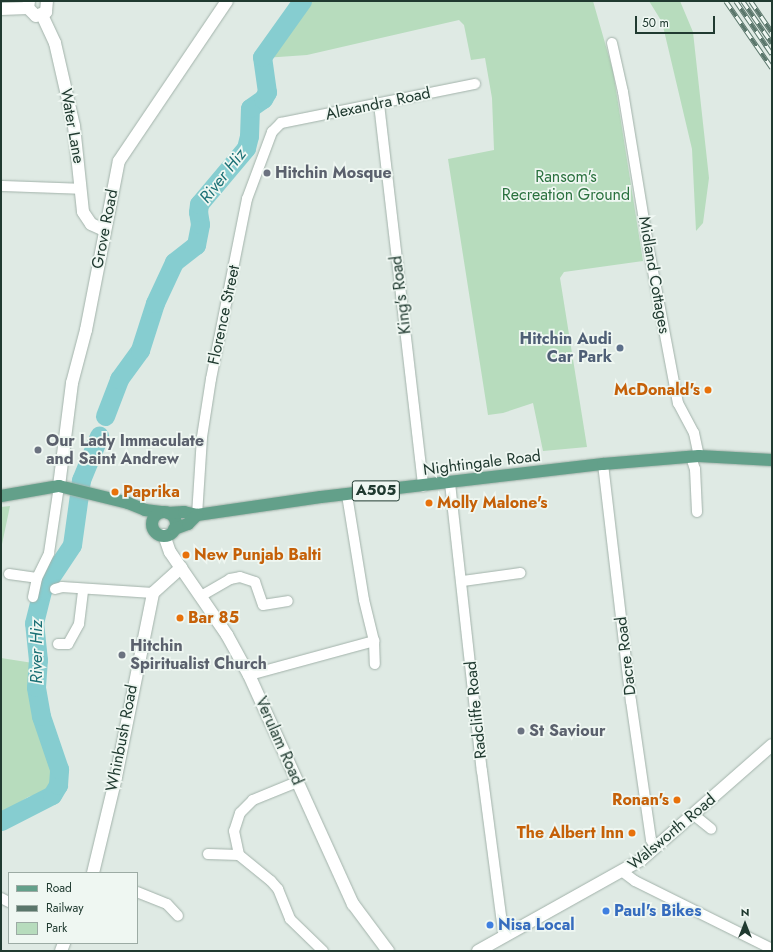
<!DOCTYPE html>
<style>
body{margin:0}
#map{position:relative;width:773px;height:952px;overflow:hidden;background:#dfeae4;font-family:Jost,sans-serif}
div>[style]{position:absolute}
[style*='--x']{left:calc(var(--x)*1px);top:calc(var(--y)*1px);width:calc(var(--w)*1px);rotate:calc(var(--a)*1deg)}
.green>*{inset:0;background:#b7dcbd}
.river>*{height:19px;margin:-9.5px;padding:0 9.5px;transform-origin:9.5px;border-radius:9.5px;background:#86cdd0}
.roads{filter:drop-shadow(0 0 1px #a2b2aa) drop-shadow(0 0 1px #a2b2aa)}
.minor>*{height:10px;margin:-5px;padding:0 5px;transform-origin:5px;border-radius:5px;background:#fff}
.tertiary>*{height:12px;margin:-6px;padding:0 6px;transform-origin:6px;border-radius:6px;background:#fff}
.secondary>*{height:12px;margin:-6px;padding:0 6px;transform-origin:6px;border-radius:6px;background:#fff}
.primary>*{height:12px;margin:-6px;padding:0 6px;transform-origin:6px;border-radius:6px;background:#63a08a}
.primary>.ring{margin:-6px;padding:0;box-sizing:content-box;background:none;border:12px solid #63a08a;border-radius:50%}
.rail>*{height:4.5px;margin-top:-2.25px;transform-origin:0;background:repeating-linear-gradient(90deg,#eff7f2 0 9px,#5a766b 0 18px);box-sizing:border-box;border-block:1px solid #5a766b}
.dots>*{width:11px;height:11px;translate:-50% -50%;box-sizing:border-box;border:2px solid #eff7f2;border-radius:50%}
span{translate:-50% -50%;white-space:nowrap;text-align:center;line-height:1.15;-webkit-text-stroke:3.5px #eff7f2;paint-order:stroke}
.shield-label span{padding:1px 3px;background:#eff7f2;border:1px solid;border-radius:3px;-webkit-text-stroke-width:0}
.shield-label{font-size:15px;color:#203a30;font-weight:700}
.street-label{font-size:16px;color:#203a30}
.worship-label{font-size:16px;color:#5b616d;font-weight:700}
.left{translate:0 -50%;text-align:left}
.park-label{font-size:16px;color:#2a713e}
.service-label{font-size:16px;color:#4e5e75;font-weight:700}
.right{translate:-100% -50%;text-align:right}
.food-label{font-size:16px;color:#c56008;font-weight:700}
.shop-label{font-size:16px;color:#366cbe;font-weight:700}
.water-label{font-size:17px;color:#1b7075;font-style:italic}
.frame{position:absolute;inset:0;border:2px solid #203a30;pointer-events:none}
.legend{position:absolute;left:8px;top:872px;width:130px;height:72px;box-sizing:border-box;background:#eff7f2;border:1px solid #9caba4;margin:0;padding:5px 7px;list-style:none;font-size:12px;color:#203a30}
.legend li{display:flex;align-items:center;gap:8px;height:20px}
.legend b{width:20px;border:1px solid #9caba4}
.north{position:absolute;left:725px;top:904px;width:40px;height:40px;-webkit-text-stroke:3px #eff7f2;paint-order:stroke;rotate:0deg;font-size:11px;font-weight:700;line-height:16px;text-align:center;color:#203a30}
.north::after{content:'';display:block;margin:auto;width:14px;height:18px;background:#203a30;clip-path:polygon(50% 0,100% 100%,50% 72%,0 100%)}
.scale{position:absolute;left:635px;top:16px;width:80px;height:18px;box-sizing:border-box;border:2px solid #203a30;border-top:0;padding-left:5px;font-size:12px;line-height:14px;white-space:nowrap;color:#203a30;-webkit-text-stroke:3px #eff7f2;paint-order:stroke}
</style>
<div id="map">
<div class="green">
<i style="clip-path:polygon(304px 1px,593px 1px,613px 71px,643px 261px,564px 272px,560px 278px,587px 447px,543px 451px,533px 403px,503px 413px,488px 415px,448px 159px,494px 150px,492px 98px,485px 58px,471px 60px,464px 25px,459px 20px,307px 55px,264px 58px)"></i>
<i style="clip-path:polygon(649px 1px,680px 1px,693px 32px,709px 178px,703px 223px,696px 231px,692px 149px,662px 22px)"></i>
<i style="clip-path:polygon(10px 506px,1px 549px,1px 507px)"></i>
<i style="clip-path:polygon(1px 658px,33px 663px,30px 690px,36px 718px,56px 767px,50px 790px,28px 797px,1px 814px)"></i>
</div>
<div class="river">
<i style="--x:105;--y:416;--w:40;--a:-69"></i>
<i style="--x:119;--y:379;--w:36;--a:-54"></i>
<i style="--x:140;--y:350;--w:49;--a:-72.3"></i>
<i style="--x:155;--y:303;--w:45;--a:-65.1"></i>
<i style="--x:174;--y:262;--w:28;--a:-38"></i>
<i style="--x:196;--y:245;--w:21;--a:-79"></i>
<i style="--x:200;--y:224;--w:12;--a:-99"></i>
<i style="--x:198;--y:212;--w:8;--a:-83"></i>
<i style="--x:199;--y:204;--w:73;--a:-50"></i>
<i style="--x:246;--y:148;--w:12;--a:-76"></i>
<i style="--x:249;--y:136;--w:28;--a:-88"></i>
<i style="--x:250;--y:108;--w:16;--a:-35"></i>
<i style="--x:263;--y:99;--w:8;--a:-60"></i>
<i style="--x:267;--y:92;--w:35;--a:-98"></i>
<i style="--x:262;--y:57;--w:69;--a:-54.5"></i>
<i style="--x:1;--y:821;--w:57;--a:-27"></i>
<i style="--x:52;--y:795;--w:12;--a:-59"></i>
<i style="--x:58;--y:785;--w:16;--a:-86"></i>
<i style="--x:59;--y:769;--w:56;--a:-108.8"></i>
<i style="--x:41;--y:716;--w:29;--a:-100"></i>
<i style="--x:36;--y:687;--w:27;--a:-86"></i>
<i style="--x:38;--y:660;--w:37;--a:-96"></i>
<i style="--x:34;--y:623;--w:34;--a:-76"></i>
<i style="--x:42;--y:590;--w:54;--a:-56.3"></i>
<i style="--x:72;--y:545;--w:66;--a:-82.1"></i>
<i style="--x:81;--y:480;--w:48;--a:-67.8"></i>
</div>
<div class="roads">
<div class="minor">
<i style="--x:612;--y:43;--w:50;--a:77.3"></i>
<i style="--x:623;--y:92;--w:160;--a:80.7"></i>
<i style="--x:649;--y:250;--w:156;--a:79.3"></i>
<i style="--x:678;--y:403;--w:34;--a:62"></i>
<i style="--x:694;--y:433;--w:24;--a:78"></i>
<i style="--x:379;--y:104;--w:385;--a:83.4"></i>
<i style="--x:1;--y:186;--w:80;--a:2.1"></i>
<i style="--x:691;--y:457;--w:13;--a:72"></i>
<i style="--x:695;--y:469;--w:43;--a:87.3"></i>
<i style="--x:603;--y:464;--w:239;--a:83.3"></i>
<i style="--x:631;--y:701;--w:140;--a:81.8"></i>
<i style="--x:651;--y:840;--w:7;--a:56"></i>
<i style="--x:450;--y:483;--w:290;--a:83.7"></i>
<i style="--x:482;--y:771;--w:167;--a:82.5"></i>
<i style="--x:347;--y:495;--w:106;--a:80.8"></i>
<i style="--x:364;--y:600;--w:42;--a:76.3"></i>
<i style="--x:374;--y:641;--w:23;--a:88"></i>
<i style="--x:197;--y:515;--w:78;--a:-86.3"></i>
<i style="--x:202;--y:437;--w:59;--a:-81.2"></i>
<i style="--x:211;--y:379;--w:184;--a:-78.7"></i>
<i style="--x:247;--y:199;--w:72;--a:-69.5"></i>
<i style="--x:272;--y:132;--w:13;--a:-45"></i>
<i style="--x:281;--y:123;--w:198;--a:-11.4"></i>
<i style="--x:9;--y:574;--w:28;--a:8"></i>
<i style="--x:463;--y:581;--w:58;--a:-8"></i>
<i style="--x:55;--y:589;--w:7;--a:-16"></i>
<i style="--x:62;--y:587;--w:91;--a:3.8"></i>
<i style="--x:201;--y:596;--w:34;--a:-30"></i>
<i style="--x:230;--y:579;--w:10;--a:-11"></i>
<i style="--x:240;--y:577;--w:16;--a:18"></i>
<i style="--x:255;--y:582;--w:24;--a:71"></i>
<i style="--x:263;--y:605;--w:25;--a:-9"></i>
<i style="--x:33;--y:597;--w:19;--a:-78"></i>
<i style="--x:37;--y:578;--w:28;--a:-64"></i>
<i style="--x:49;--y:553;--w:68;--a:-81.5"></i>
<i style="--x:58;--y:644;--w:10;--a:0"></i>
<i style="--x:68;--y:644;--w:23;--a:-61"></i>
<i style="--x:79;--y:624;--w:35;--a:-83"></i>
<i style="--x:249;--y:675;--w:130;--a:-15.2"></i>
<i style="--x:297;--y:782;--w:48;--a:157.8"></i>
<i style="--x:253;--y:800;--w:18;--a:135"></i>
<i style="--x:240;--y:813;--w:19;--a:108"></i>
<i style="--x:234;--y:831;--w:25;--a:78"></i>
<i style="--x:239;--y:855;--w:41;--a:39.1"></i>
<i style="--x:271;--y:881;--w:11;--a:49"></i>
<i style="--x:278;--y:889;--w:32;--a:68"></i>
<i style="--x:290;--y:919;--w:46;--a:44.1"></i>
<i style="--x:694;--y:815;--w:22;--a:39"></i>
<i style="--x:208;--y:854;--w:31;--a:2"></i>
<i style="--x:623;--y:872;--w:15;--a:37"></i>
<i style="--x:635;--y:881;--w:153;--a:26.4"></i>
<i style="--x:137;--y:892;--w:32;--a:22"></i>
<i style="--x:167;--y:904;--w:16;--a:47"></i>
<i style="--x:1;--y:898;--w:9;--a:27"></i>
</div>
<div class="tertiary">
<i style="--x:29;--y:1;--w:7;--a:98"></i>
<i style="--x:28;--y:8;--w:11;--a:45"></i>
<i style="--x:36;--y:16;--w:11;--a:-22"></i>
<i style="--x:46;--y:12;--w:11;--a:-85"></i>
<i style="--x:1;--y:9;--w:27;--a:-2"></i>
<i style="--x:42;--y:15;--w:31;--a:65"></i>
<i style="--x:55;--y:43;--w:85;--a:77.1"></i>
<i style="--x:74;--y:126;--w:86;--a:84"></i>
<i style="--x:83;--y:212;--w:14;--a:56"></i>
<i style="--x:91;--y:224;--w:14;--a:25"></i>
<i style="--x:59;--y:486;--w:104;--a:-82.8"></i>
<i style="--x:72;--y:383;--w:55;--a:-75.2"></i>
<i style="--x:86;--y:330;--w:172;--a:-79"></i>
<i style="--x:119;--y:161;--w:193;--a:-56"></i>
<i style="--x:164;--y:535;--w:18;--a:71"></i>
<i style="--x:170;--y:552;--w:101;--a:55.5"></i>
<i style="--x:227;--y:635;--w:46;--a:61.2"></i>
<i style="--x:249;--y:675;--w:252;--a:65.6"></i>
<i style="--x:353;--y:904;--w:59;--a:53.3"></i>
<i style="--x:93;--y:873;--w:99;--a:-76.5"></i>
<i style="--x:116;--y:777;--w:188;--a:-78.6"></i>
<i style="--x:153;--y:593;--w:38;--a:-42"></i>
<i style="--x:61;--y:951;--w:9;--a:-69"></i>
</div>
<div class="secondary">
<i style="--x:478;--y:951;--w:187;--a:-29.2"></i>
<i style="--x:641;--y:860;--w:174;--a:-41.3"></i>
</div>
<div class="primary">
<i style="--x:1;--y:496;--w:59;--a:-9.8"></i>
<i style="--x:59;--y:486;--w:71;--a:13.8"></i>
<i style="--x:128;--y:503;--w:18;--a:22"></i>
<i style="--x:145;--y:510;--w:16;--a:7"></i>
<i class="ring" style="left:152px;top:512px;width:12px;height:12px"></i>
<i style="--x:168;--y:513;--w:16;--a:-4"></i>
<i style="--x:184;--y:512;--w:13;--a:13"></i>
<i style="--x:197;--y:515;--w:125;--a:-8.3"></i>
<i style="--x:321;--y:497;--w:284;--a:-6.7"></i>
<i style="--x:603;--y:464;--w:96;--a:-4.8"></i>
<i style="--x:699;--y:456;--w:73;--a:3.1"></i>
<i style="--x:174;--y:529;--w:15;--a:-20"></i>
<i style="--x:188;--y:524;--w:13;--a:-45"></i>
</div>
</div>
<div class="rail">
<i style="--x:726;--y:1;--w:81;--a:55.5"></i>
<i style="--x:736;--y:1;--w:64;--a:55.8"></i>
<i style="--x:743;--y:1;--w:51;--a:55.4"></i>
<i style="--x:751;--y:1;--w:37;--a:56"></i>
</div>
<div class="dots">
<i style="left:267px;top:173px;background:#6b7280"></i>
<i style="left:620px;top:348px;background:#5c6f8a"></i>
<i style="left:708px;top:390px;background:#e8710a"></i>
<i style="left:38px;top:450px;background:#6b7280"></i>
<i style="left:115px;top:492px;background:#e8710a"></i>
<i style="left:429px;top:503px;background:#e8710a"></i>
<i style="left:186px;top:555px;background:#e8710a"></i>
<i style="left:180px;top:618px;background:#e8710a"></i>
<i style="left:122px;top:655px;background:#6b7280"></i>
<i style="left:521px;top:731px;background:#6b7280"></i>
<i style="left:677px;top:800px;background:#e8710a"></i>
<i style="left:632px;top:833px;background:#e8710a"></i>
<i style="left:606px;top:911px;background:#3f7fe0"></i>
<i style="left:490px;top:925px;background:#3f7fe0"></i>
</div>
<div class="shield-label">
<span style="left:376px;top:491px">A505</span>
</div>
<div class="street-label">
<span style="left:378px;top:104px;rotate:-12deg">Alexandra Road</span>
<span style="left:72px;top:126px;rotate:80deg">Water Lane</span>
<span style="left:105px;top:229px;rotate:-79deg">Grove Road</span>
<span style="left:654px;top:275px;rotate:80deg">Midland Cottages</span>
<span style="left:401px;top:295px;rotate:-97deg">King's Road</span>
<span style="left:224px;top:315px;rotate:-78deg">Florence Street</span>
<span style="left:482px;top:463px;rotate:-7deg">Nightingale Road</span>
<span style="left:626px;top:656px;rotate:-97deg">Dacre Road</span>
<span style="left:476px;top:710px;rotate:-96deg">Radcliffe Road</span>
<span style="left:122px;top:738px;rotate:-79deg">Whinbush Road</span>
<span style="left:279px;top:741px;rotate:66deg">Verulam Road</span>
<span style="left:672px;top:832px;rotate:-40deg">Walsworth Road</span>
</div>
<div class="worship-label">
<span class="left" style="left:275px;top:173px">Hitchin Mosque</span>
<span class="left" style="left:46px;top:450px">Our Lady Immaculate<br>and Saint Andrew</span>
<span class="left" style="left:130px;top:655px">Hitchin<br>Spiritualist Church</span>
<span class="left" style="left:529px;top:731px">St Saviour</span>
</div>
<div class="park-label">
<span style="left:566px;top:186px">Ransom's<br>Recreation Ground</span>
</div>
<div class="service-label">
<span class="right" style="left:612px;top:348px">Hitchin Audi<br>Car Park</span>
</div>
<div class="food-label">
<span class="right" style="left:700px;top:390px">McDonald's</span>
<span class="left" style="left:123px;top:492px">Paprika</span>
<span class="left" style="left:437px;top:503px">Molly Malone's</span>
<span class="left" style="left:194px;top:555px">New Punjab Balti</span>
<span class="left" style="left:188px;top:618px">Bar 85</span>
<span class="right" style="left:669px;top:800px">Ronan's</span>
<span class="right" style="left:624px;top:833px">The Albert Inn</span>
</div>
<div class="shop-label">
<span class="left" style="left:614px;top:911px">Paul's Bikes</span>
<span class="left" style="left:498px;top:925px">Nisa Local</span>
</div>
<div class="water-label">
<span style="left:223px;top:176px;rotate:-52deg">River Hiz</span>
<span style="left:37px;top:652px;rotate:-90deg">River Hiz</span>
</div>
<div class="frame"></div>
<ul class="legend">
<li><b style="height:5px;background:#63a08a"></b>Road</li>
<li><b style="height:5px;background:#5a766b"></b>Railway</li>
<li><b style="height:11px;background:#b7dcbd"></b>Park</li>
</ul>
<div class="north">N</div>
<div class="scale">50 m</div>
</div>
